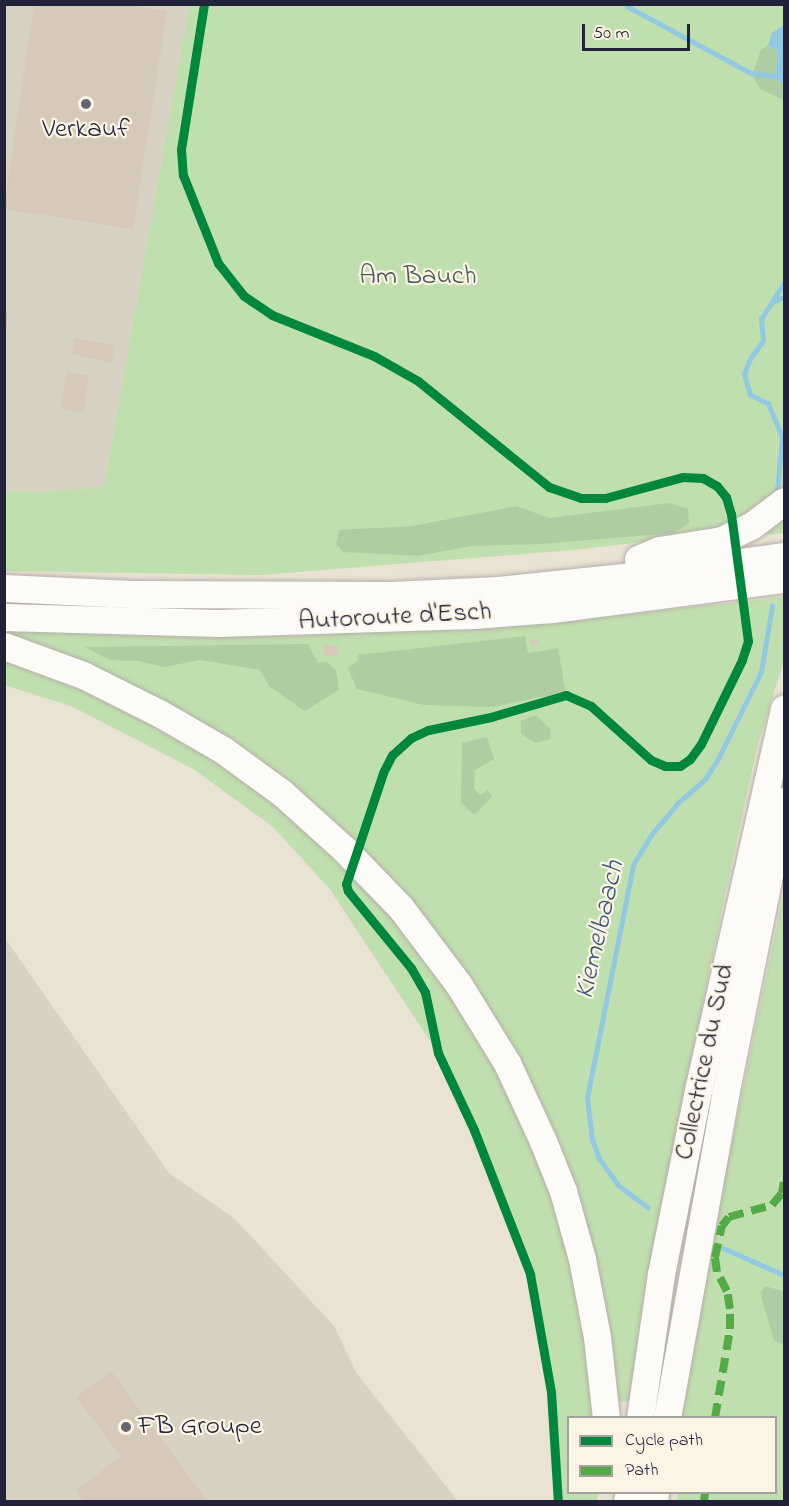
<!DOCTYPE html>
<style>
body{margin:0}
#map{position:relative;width:789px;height:1506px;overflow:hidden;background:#eae2d3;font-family:"Indie Flower",sans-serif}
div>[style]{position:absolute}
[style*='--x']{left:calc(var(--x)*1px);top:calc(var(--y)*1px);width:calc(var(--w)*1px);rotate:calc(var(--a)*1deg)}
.industrial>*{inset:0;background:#d7d2c4}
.green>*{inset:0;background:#c0dfaf}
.forest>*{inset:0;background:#afcda3}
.water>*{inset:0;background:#92c9e2}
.stream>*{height:4.5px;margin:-2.25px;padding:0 2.25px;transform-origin:2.25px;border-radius:2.25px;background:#92c9e2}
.building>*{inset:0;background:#d6c9b9}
.roads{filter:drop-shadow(0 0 2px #b4afa8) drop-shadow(0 0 2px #b4afa8)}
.highway>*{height:27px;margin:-13.5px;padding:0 13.5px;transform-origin:13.5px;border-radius:13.5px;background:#fcfbf8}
.quiet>*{height:8px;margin-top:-4px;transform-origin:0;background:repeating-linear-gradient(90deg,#53aa46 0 15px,transparent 0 23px)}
.cycleway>*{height:9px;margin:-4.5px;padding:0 4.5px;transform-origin:4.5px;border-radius:4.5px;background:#00873e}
.dots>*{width:16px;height:16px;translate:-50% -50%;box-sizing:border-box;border:3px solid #fcf5e5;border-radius:50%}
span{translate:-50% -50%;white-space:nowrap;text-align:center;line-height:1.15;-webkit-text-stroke:4.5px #fcf5e5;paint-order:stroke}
.poi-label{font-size:27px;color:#22223b}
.left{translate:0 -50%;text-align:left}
.park-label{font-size:27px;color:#475a55}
.street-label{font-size:27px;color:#22223b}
.water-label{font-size:28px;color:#3c5978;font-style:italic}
.frame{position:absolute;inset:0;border:6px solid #22223b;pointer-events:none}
.legend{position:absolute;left:567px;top:1416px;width:210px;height:78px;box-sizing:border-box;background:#fcf5e5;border:2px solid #a5a1a1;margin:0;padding:8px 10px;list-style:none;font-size:18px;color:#22223b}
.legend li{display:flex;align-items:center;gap:12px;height:30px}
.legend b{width:30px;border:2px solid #a5a1a1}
.scale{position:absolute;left:582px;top:24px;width:108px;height:27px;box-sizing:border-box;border:3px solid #22223b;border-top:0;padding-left:8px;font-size:18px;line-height:21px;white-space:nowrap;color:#22223b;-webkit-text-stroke:4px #fcf5e5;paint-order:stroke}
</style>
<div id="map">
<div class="industrial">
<i style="clip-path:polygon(4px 5px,189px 5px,104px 487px,33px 492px,5px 490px)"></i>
<i style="clip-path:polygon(4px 937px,169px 1173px,235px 1219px,334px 1326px,357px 1374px,458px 1501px,5px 1501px)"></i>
</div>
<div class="green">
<i style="clip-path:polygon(evenodd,189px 5px,784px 5px,784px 489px,770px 502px,719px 529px,677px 538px,573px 550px,261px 575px,5px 571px,4px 490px,33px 492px,104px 487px,189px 5px,689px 523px,473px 546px,418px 556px,377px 553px,689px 523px)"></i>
<i style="clip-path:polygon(784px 509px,784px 533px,768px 535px,766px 524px)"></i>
<i style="clip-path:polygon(784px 597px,784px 661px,758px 743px,725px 895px,676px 1136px,630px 1402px,619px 1401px,610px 1335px,575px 1189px,353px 843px,8px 633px,33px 630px,222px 636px,293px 636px,554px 622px)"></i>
<i style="clip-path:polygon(5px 660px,79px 688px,152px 724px,215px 760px,275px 803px,335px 856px,392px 914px,452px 989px,498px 1068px,533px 1144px,573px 1262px,596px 1417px,568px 1418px,568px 1492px,598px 1493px,597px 1501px,558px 1501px,551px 1392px,530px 1275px,474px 1130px,438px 1053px,329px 888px,272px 826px,193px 769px,73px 707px,5px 685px)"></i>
<i style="clip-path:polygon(784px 891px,784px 1291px,765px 1286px,774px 1341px,784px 1345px,784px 1501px,676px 1502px,678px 1493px,776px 1492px,776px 1418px,681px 1417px,717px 1214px)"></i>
</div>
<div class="forest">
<i style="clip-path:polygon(768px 45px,778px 52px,775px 76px,784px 80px,784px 100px,760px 89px,752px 75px,761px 50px)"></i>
<i style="clip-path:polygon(670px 503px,688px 509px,689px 523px,674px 533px,540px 544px,473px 546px,418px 556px,343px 552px,336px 544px,339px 530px,412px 526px,517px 506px,549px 518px)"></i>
<i style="clip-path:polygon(525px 636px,528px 653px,558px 648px,566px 695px,540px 697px,493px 707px,424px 705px,357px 689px,348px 668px,358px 660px,358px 655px)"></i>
<i style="clip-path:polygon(308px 644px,318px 663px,327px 662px,336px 670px,339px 690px,305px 711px,270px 687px,260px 670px,201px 660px,163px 667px,138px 661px,110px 660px,85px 647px)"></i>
<i style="clip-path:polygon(536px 715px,551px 730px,550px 739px,536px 743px,521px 734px,521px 721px)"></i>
<i style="clip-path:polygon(487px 737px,494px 759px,475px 770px,474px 788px,480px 795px,488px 790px,492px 797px,474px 815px,461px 803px,462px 743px)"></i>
<i style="clip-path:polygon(765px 1286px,784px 1291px,784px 1345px,774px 1341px,760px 1293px)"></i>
</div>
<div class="water">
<i style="clip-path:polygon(784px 25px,784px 80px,775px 76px,778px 52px,768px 45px,772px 33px)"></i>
</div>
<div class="stream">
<i style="--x:627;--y:6;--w:141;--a:28.4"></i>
<i style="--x:751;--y:73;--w:24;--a:7"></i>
<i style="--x:775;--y:76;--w:10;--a:24"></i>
<i style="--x:773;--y:300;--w:20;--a:-57"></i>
<i style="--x:777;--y:492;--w:55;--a:-84.8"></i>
<i style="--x:782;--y:437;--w:36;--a:-113"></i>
<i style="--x:768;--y:404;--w:20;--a:-153"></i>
<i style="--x:750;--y:395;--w:22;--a:-106"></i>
<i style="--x:744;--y:374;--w:18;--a:-68"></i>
<i style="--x:751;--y:357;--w:20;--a:-53"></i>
<i style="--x:763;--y:341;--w:22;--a:-95"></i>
<i style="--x:761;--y:319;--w:20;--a:-57"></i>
<i style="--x:772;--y:302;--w:13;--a:-23"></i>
<i style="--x:648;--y:1208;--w:38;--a:-143"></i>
<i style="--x:618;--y:1185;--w:32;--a:-126"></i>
<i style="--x:599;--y:1159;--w:20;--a:-110"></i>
<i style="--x:592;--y:1140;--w:42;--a:-96.8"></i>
<i style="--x:587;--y:1098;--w:237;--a:-78.8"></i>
<i style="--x:633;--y:865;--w:35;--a:-59"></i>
<i style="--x:651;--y:835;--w:43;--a:-49.7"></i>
<i style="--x:679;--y:802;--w:35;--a:-41"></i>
<i style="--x:705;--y:779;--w:24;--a:-57"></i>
<i style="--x:718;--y:759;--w:97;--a:-63.7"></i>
<i style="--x:761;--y:672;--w:67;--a:-80.5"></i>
<i style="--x:723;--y:1248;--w:67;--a:23.9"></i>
</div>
<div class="building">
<i style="clip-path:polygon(34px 4px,123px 4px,167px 11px,133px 229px,4px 209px)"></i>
<i style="clip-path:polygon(4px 310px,9px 310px,6px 330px,4px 330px)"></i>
<i style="clip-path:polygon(74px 338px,114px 345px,112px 363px,72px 354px)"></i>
<i style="clip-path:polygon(67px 372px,89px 376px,83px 413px,60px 408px)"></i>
<i style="clip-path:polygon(538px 639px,539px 644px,531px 646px,530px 640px)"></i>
<i style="clip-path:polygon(324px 645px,338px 645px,337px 656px,324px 656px)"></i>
<i style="clip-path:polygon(111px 1371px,208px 1502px,84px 1502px,75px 1490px,121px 1457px,76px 1397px)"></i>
</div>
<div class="roads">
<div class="highway">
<i style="--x:638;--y:559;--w:23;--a:-23"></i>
<i style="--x:659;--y:550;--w:64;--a:-9"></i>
<i style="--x:722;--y:540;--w:32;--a:-26"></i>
<i style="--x:751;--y:526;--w:41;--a:-37.1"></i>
<i style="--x:4;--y:588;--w:127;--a:2.7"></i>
<i style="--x:131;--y:594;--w:260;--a:0.2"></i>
<i style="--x:391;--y:595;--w:107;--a:-2.7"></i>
<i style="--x:498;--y:590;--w:164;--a:-6"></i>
<i style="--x:661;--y:573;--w:124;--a:-7.9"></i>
<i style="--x:4;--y:617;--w:214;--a:1.6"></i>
<i style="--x:218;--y:623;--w:255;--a:-1.8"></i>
<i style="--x:473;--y:615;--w:79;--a:-4.3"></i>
<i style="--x:552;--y:609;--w:234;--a:-7.4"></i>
<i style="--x:4;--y:646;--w:84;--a:20.2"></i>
<i style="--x:83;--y:675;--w:85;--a:26.6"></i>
<i style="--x:159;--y:713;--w:74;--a:30"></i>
<i style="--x:223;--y:750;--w:73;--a:36.1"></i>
<i style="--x:282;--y:793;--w:84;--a:42.1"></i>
<i style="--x:344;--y:849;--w:82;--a:46"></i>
<i style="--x:401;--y:908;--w:96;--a:53"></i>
<i style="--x:459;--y:985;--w:92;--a:58.4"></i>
<i style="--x:507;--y:1063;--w:86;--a:65.2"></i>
<i style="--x:543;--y:1141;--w:54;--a:68.2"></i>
<i style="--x:563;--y:1191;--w:71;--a:74.4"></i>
<i style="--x:582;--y:1259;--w:79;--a:79.1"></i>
<i style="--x:597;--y:1337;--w:81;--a:83.7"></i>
<i style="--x:640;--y:1418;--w:146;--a:-81.7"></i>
<i style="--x:661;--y:1274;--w:192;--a:-78.6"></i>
<i style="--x:699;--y:1086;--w:387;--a:-77.3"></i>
<i style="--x:667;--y:1418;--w:328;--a:-79.8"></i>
<i style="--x:725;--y:1095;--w:300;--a:-78.7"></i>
<i style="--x:627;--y:1502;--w:10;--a:-79"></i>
<i style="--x:654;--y:1502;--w:10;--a:-84"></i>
</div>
</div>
<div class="quiet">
<i style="--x:715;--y:1418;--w:90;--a:-80.4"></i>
<i style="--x:730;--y:1329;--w:20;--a:-90"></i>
<i style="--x:730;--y:1309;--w:18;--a:-99"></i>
<i style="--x:727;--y:1291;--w:21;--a:-118"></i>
<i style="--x:717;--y:1272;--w:14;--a:-98"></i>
<i style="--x:715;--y:1258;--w:33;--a:-78"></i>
<i style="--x:722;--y:1226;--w:11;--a:-52"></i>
<i style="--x:729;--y:1217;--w:45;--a:-15.6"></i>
<i style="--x:772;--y:1205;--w:16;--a:-50"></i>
<i style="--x:782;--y:1193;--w:11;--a:-80"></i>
<i style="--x:704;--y:1502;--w:10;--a:-84"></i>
</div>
<div class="cycleway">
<i style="--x:204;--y:4;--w:147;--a:99"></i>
<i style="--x:181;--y:149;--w:26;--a:86"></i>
<i style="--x:183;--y:175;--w:95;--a:68.3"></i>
<i style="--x:218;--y:263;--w:42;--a:51.8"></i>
<i style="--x:244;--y:296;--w:34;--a:34"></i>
<i style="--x:272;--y:315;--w:110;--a:21.9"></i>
<i style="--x:374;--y:356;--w:51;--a:29.6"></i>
<i style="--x:418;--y:381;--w:169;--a:39"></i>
<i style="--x:549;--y:487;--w:34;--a:19"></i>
<i style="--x:581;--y:498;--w:24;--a:0"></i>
<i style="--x:605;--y:498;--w:81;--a:-15.1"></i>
<i style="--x:683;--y:477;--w:20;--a:3"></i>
<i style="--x:703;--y:478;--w:16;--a:30"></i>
<i style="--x:717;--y:486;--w:14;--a:51"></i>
<i style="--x:726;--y:497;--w:18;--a:74"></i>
<i style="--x:731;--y:514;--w:128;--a:82.4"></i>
<i style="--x:748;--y:641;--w:20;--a:108"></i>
<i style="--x:742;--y:660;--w:93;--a:116"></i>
<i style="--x:701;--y:744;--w:19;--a:126"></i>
<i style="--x:690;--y:759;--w:12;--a:145"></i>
<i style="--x:680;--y:766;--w:15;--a:180"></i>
<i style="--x:665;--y:766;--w:15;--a:-157"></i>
<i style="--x:651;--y:760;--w:81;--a:-138"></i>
<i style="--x:591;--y:706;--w:27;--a:-156"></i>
<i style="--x:566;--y:695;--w:78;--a:163.7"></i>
<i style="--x:491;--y:717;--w:64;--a:168.3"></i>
<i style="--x:428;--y:730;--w:19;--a:155"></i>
<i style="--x:411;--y:738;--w:25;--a:138"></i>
<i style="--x:392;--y:755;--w:20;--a:117"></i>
<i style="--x:383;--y:773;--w:117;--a:108.4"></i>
<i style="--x:346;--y:884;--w:7;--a:74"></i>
<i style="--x:348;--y:891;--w:99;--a:50.7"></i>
<i style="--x:411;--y:968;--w:28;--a:60"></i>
<i style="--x:425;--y:992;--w:62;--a:78"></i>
<i style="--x:438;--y:1053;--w:85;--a:64.9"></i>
<i style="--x:474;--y:1130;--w:155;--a:68.7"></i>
<i style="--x:530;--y:1274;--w:120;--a:79.9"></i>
<i style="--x:551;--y:1392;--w:110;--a:86.4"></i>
</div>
<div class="dots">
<i style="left:86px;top:104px;background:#686570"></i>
<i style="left:126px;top:1427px;background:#686570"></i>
</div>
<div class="poi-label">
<span style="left:86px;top:130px">Verkauf</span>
<span class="left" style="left:138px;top:1427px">FB Groupe</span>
</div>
<div class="park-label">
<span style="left:418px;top:277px">Am Bauch</span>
</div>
<div class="street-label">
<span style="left:395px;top:617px;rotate:-3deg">Autoroute d'Esch</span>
<span style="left:705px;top:1062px;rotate:-78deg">Collectrice du Sud</span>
</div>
<div class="water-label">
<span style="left:601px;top:930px;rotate:-77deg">Kiemelbaach</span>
</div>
<div class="frame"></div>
<ul class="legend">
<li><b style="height:8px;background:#00873e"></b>Cycle path</li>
<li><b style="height:8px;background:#53aa46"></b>Path</li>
</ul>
<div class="scale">50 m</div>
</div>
